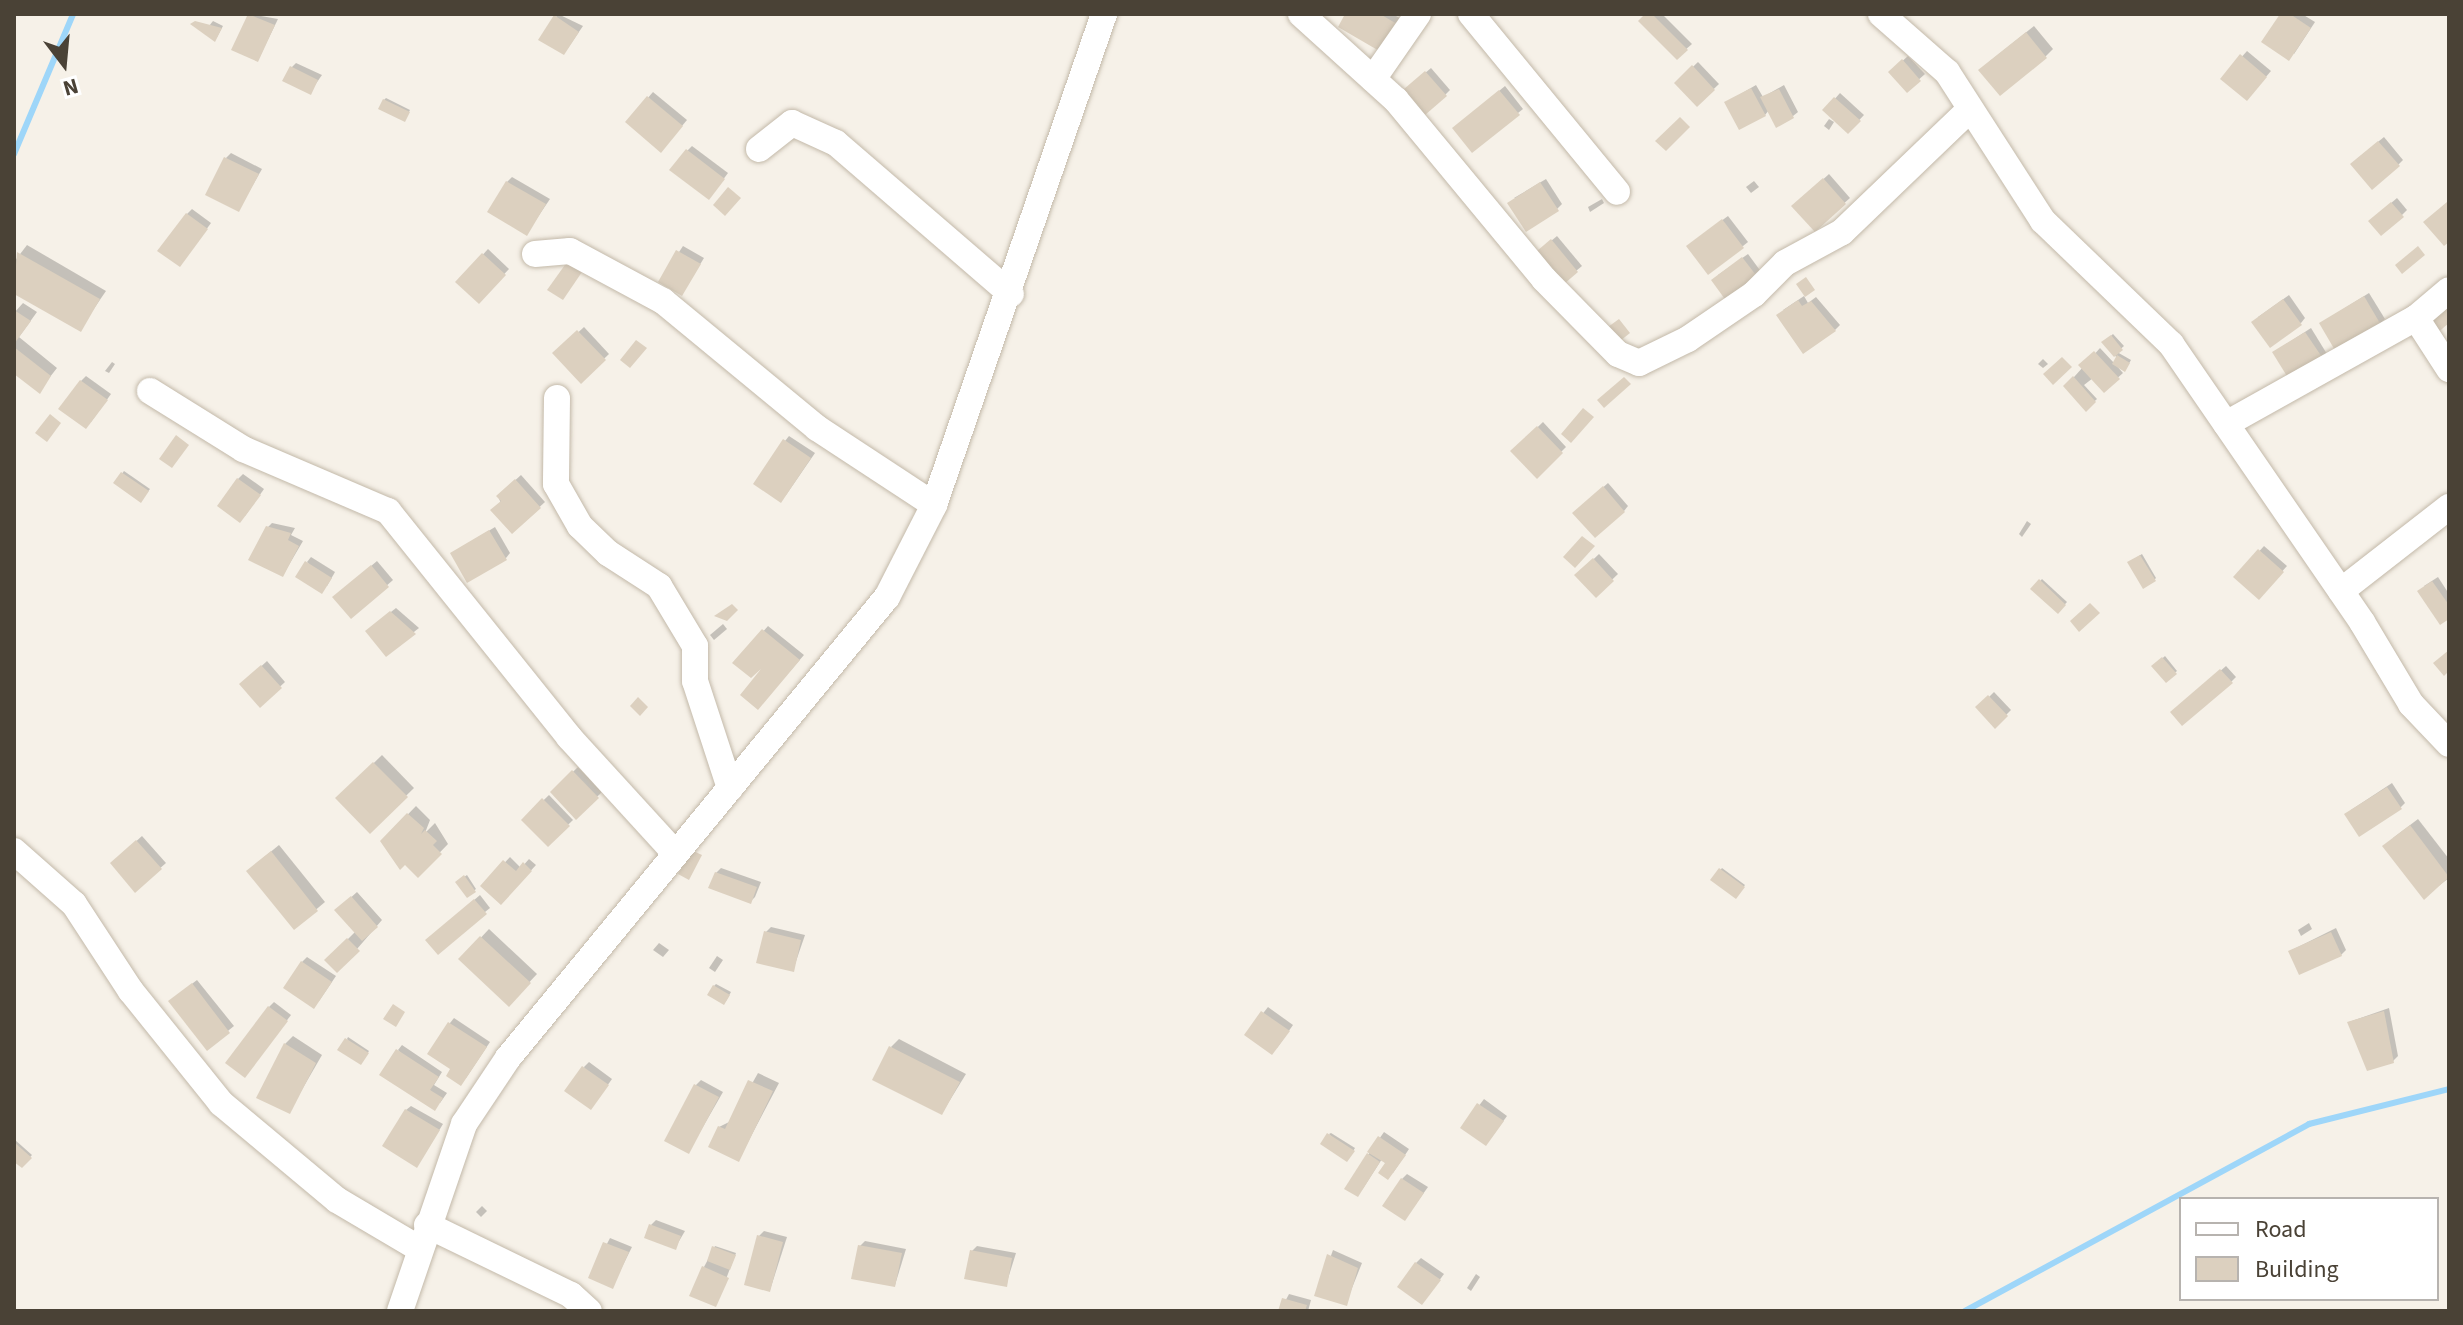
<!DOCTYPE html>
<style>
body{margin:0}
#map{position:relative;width:2463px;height:1325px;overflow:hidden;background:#f6f1e8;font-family:"Source Sans 3",sans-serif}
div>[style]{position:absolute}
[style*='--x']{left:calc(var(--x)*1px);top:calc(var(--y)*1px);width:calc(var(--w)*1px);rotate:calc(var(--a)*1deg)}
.shadow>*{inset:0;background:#0003}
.stream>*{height:6px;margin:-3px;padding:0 3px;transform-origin:3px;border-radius:3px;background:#9ed6f9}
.building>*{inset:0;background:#dcd0bf}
.roads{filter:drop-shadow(0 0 2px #c3b9a9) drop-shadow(0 0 2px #c3b9a9)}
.minor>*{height:26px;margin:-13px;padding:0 13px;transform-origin:13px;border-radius:13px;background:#fff}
span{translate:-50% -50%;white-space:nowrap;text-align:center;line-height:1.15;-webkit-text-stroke:6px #fff;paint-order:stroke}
.frame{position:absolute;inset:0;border:16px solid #4a4236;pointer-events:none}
.legend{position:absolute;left:2179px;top:1197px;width:260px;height:104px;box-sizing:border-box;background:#fff;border:2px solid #b7b3af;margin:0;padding:10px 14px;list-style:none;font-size:24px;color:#4a4236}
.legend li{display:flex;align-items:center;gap:16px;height:40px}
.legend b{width:40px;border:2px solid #b7b3af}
.north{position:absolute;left:24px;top:24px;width:80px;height:80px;-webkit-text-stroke:6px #fff;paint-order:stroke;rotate:164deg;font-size:22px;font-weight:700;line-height:32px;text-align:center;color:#4a4236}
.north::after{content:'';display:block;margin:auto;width:28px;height:36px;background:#4a4236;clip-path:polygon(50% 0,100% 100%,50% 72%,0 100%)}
</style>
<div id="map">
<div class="shadow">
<i style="clip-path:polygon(250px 14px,278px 19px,258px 60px,234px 49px)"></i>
<i style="clip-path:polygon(558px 14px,583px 26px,568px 48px,556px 17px)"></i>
<i style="clip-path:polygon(1347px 14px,1393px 14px,1401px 19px,1385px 45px)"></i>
<i style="clip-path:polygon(1648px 14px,1662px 14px,1692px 44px,1677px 57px)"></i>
<i style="clip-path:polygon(2282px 14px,2302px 14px,2315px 22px,2294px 54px)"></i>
<i style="clip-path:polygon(213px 21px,223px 26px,217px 37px,209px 26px)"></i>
<i style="clip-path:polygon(2034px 26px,2053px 49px,2045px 57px,1989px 62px)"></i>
<i style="clip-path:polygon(2247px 51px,2271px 71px,2252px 93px,2223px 78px)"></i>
<i style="clip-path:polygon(1908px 56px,1925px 74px,1907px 90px,1890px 72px)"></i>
<i style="clip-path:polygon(1698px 62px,1719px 84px,1697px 105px,1676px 83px)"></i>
<i style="clip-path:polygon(296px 63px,322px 75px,310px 92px,291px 68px)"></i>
<i style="clip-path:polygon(1431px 68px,1450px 90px,1445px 95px,1411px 85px)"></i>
<i style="clip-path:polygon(1756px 85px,1763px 97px,1784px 85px,1798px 112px,1793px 116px,1769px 110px,1765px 115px,1727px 102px)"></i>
<i style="clip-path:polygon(1505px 86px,1523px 109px,1518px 113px,1459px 124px)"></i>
<i style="clip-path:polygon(653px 92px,687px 120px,666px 145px,627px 122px)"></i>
<i style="clip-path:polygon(1840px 93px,1864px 115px,1848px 132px,1825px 110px)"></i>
<i style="clip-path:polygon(386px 98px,410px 110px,406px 117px,384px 100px)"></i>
<i style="clip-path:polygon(1829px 119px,1834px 122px,1829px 130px,1824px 126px)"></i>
<i style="clip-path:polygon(2384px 137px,2403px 160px,2398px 165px,2357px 159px)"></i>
<i style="clip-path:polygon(692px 146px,728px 173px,713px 193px,687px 151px)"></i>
<i style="clip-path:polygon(231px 153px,262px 169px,239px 209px,226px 158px)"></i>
<i style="clip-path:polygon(1829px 174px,1850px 198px,1815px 229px,1794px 206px)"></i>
<i style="clip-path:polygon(512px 177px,550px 199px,527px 233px,507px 182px)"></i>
<i style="clip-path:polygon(1546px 179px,1562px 204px,1557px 209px,1514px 198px)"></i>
<i style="clip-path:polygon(1754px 181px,1759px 187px,1751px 193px,1746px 187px)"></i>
<i style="clip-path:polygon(2397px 198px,2407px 210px,2402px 215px,2376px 216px)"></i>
<i style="clip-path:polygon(1602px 199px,1604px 203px,1590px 212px,1588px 207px)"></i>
<i style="clip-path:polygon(2449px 201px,2449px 240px,2445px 243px,2426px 222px)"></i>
<i style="clip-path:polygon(192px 209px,211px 223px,184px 260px,187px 214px)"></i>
<i style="clip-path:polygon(1728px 216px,1748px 242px,1743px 246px,1694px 241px)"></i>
<i style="clip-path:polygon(1557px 236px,1582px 266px,1564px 281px,1544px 247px)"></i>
<i style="clip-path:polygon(27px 245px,106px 291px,80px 329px,14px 291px,14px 262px)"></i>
<i style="clip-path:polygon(683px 246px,704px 258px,682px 294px,660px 281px)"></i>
<i style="clip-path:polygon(488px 249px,509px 269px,479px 301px,458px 282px)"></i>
<i style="clip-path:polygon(1748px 254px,1762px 273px,1757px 278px,1718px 275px)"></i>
<i style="clip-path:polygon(2369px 293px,2385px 319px,2380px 324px,2321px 323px)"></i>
<i style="clip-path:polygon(2289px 295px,2305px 318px,2301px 323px,2258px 317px)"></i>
<i style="clip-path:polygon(1804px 296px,1808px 303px,1816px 297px,1840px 325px,1835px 330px,1783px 310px)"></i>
<i style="clip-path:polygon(23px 303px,37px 312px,19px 337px,57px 368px,39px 391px,14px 372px,14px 313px)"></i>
<i style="clip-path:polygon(584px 327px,609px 354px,581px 381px,555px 354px)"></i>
<i style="clip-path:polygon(2311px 328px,2327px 354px,2322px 359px,2280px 348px)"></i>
<i style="clip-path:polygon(2113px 334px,2124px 346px,2117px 352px,2131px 360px,2127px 367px,2116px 365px,2123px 373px,2104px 390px,2093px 378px,2084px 385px,2097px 399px,2086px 409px,2066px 386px,2100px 348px,2114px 363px,2117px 358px,2104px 342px)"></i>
<i style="clip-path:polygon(2043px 359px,2048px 364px,2043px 368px,2038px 364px)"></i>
<i style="clip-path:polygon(112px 362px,115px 364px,109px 373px,105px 371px)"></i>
<i style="clip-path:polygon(86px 376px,111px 394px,91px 422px,81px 381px)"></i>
<i style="clip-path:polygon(1543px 422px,1566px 447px,1537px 476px,1513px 451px)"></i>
<i style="clip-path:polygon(789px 436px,815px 453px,786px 495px,785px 441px)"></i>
<i style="clip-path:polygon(124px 471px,150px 489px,141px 500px,116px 482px)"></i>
<i style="clip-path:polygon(243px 474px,264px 489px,245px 516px,238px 479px)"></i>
<i style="clip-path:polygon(521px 475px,545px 502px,512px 532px,498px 496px)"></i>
<i style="clip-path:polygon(1608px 483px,1628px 506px,1624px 511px,1580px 508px)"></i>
<i style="clip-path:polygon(2027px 521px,2031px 524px,2022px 537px,2019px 534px)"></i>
<i style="clip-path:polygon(272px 523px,295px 528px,291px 535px,303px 541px,283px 575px,267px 528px)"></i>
<i style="clip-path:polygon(495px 527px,510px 553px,506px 558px,452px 553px)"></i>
<i style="clip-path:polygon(2264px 546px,2287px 566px,2259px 597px,2236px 577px)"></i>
<i style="clip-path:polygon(1599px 554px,1618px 574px,1596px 595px,1577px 575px)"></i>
<i style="clip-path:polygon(2142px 554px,2156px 578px,2154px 580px,2131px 561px)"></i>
<i style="clip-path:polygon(311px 557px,335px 572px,327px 586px,307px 562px)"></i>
<i style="clip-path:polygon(377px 561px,393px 580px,352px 616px,340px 592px)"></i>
<i style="clip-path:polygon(2438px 577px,2449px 594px,2449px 616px,2424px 586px)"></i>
<i style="clip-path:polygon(2042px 579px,2067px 602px,2058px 612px,2033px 589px)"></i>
<i style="clip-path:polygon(396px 608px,419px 628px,386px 654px,373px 626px)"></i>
<i style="clip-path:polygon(723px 624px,727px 629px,714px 640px,710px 635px)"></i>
<i style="clip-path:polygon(768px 626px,804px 655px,763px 702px,769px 663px,735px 663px)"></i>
<i style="clip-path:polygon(2165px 656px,2177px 671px,2166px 680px,2154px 666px)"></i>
<i style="clip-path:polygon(267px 661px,285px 682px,260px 705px,242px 684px)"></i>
<i style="clip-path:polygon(2226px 666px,2236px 677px,2231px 682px,2178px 708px)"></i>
<i style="clip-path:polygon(1994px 692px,2011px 710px,1995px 726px,1978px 708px)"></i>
<i style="clip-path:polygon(382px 755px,414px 788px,370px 831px,338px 798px)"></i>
<i style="clip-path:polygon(578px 767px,602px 792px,576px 817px,552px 792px)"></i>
<i style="clip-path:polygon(2392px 783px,2405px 803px,2400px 808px,2351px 810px)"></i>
<i style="clip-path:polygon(549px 795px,573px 820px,548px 844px,523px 820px)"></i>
<i style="clip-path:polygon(416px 806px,430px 820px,425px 833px,435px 823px,448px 844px,418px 875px,382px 841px)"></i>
<i style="clip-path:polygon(2418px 819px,2449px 859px,2449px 878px,2424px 897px,2393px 838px)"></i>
<i style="clip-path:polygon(142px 836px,166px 863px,135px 890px,112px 863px)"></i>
<i style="clip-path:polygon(279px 845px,325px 902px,294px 928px,257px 863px)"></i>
<i style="clip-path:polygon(510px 857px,521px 868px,529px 859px,536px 865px,501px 903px,483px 886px)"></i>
<i style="clip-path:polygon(721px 868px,761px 882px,755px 897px,750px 902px,716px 873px)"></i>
<i style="clip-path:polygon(1722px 868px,1745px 885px,1736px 896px,1713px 879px)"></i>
<i style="clip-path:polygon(467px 875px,476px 889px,467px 896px,457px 882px)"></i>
<i style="clip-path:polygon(357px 892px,382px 920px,338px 971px,327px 960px,356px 931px,337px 910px)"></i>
<i style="clip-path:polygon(480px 895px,490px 908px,485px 912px,433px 935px)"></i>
<i style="clip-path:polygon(2309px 923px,2312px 929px,2301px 936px,2298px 930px)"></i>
<i style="clip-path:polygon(771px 927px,805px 935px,793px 970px,766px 932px)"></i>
<i style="clip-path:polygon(2336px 928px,2346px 950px,2341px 955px,2290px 951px)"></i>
<i style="clip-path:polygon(489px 929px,537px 974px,509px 1004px,461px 959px)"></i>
<i style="clip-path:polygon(659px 943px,669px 950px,663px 957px,653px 950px)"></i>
<i style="clip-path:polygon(717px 956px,723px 960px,715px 972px,709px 968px)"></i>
<i style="clip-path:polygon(307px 957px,336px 976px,319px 1001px,302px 962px)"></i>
<i style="clip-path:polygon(197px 980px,234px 1026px,207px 1048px,176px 996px)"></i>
<i style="clip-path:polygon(716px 984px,731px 992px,726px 1001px,714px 986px)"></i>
<i style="clip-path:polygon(274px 1002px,291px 1015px,249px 1070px,269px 1007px)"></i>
<i style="clip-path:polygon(1268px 1007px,1293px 1025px,1277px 1048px,1246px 1035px)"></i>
<i style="clip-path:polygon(2389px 1008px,2398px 1056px,2393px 1061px,2349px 1022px)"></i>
<i style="clip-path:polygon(454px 1018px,490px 1042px,466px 1078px,453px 1069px,450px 1023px)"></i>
<i style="clip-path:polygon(293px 1036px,322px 1055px,289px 1112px,285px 1044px)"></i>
<i style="clip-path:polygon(348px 1037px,369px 1051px,362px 1061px,347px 1039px)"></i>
<i style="clip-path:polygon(899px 1039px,966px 1074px,942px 1113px,891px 1047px)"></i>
<i style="clip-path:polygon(402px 1045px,442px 1072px,434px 1085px,447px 1093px,440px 1103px,398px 1050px)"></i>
<i style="clip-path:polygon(589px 1062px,612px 1079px,595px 1103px,584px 1067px)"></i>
<i style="clip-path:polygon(758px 1073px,779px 1083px,739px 1159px,719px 1127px,731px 1121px)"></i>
<i style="clip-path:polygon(701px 1080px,723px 1092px,689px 1151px,696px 1085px)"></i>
<i style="clip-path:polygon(1484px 1099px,1507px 1116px,1491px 1138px,1463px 1127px)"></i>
<i style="clip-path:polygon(411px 1106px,443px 1124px,421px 1160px,406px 1110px)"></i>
<i style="clip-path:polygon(1384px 1132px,1409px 1149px,1393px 1173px,1382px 1159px,1362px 1190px,1368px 1155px)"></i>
<i style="clip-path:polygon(1331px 1133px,1355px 1148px,1349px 1158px,1329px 1134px)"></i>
<i style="clip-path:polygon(14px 1139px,32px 1155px,22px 1166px,14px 1159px)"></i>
<i style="clip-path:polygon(1407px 1174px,1428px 1187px,1405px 1219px,1402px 1179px)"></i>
<i style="clip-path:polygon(482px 1206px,487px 1211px,481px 1217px,476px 1212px)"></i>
<i style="clip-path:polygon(656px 1220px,685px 1231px,675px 1248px,651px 1225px)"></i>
<i style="clip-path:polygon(764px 1231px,787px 1237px,770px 1290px,759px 1236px)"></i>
<i style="clip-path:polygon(610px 1238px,632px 1247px,612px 1287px,590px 1277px)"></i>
<i style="clip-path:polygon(865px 1241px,906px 1249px,895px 1285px,860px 1246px)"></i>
<i style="clip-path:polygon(715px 1246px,736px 1253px,716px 1305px,704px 1267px)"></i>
<i style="clip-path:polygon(977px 1246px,1016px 1253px,1006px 1285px,972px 1251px)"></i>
<i style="clip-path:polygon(1333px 1250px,1362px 1263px,1346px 1303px,1317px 1295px)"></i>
<i style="clip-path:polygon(1421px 1258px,1444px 1274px,1427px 1297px,1416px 1263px)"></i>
<i style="clip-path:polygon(1476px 1274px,1480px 1277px,1471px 1291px,1467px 1288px)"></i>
<i style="clip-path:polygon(1289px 1294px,1311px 1300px,1308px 1311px,1280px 1311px)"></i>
</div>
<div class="stream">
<i style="--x:14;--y:154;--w:152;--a:-67.1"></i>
<i style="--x:1965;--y:1311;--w:392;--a:-28.5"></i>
<i style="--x:2309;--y:1124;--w:144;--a:-14"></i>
</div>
<div class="building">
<i style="clip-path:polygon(248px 14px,275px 25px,258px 62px,231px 50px)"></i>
<i style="clip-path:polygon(1345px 14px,1380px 14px,1397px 24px,1381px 52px,1338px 27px)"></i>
<i style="clip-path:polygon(1645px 14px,1652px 14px,1688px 50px,1677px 60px,1638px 21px)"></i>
<i style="clip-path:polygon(2280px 14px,2290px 14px,2311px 28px,2289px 61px,2261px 42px)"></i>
<i style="clip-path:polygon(554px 15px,579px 32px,564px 55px,538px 40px)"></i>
<i style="clip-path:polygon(195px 21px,222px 28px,215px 42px,190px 24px)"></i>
<i style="clip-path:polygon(2026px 32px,2047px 58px,2000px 96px,1978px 70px)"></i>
<i style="clip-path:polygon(2240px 54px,2267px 77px,2247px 101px,2220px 79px)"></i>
<i style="clip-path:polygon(1902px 59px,1921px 81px,1907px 93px,1888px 72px)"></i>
<i style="clip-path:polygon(1692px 65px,1715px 90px,1697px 107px,1674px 83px)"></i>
<i style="clip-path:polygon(290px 66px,318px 80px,311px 95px,282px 81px)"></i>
<i style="clip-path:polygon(1425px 71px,1447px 96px,1425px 115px,1404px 89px)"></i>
<i style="clip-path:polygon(1751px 88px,1766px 116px,1739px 130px,1724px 102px)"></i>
<i style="clip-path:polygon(1779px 89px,1794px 118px,1776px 128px,1760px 97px)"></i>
<i style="clip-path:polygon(1499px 90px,1520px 115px,1472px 153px,1452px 128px)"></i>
<i style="clip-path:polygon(647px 96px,683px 126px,661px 153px,625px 122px)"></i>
<i style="clip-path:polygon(1834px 97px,1861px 121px,1848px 134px,1822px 110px)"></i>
<i style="clip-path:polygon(383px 99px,410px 112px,405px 122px,378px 109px)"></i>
<i style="clip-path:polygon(1680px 117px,1690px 127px,1666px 151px,1655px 141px)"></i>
<i style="clip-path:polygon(2378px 141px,2400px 166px,2372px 190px,2350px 164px)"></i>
<i style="clip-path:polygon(686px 149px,725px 179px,709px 200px,669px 170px)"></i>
<i style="clip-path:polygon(224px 157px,259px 174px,239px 212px,205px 195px)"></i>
<i style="clip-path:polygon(1823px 178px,1846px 204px,1815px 232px,1791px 206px)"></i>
<i style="clip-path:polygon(506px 181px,546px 204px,527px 236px,487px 212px)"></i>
<i style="clip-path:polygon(1540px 182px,1559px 211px,1526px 232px,1507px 203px)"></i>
<i style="clip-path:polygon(728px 187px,741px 198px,725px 216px,713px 205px)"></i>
<i style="clip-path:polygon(2391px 202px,2404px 217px,2381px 236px,2368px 221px)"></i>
<i style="clip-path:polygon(2447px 202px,2449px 242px,2444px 246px,2423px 222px)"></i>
<i style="clip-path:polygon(186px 213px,208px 229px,180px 267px,157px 251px)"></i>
<i style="clip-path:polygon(1722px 219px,1744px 248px,1708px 275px,1686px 246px)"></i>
<i style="clip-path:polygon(1551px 239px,1578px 272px,1564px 284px,1537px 251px)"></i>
<i style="clip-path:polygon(2418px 246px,2425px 255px,2402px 274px,2395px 265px)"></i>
<i style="clip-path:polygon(676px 250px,701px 264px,682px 296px,658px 282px)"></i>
<i style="clip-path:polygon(17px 252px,100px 299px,81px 332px,14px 294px)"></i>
<i style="clip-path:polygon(482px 253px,506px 275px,479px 304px,455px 282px)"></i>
<i style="clip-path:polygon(1742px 257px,1759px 279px,1727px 302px,1711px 280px)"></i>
<i style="clip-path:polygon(567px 262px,582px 272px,563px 300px,547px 290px)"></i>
<i style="clip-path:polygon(1806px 277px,1815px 290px,1805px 297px,1796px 284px)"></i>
<i style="clip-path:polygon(2364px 296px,2381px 325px,2336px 352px,2319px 323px)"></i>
<i style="clip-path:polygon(2283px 299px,2302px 325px,2270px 348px,2251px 322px)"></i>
<i style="clip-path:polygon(1798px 300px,1802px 306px,1811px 301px,1836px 331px,1803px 354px,1776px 315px)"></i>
<i style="clip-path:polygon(2449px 300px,2449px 323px,2436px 334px,2425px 320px)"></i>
<i style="clip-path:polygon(14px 310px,31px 321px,14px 344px)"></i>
<i style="clip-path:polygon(1619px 319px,1630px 333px,1620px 341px,1608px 327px)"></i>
<i style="clip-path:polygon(577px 330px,606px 360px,581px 384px,552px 353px)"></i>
<i style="clip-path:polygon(2305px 332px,2324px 360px,2290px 381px,2272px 352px)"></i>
<i style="clip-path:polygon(2111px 335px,2123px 350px,2114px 357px,2101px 342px)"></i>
<i style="clip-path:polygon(636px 340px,647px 348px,630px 368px,620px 360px)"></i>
<i style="clip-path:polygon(14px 347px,51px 376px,40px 394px,14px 374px)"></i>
<i style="clip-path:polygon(2094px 351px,2120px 379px,2104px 393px,2078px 365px)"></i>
<i style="clip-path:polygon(2117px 355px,2130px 363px,2125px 372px,2112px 364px)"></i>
<i style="clip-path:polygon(2062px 357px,2072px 367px,2053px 385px,2043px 374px)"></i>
<i style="clip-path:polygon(2073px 376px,2096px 402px,2086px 412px,2063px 386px)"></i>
<i style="clip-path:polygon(1624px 377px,1631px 384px,1604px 408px,1597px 400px)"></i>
<i style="clip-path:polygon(80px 380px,108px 400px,86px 429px,58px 409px)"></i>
<i style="clip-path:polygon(1583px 408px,1594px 417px,1571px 443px,1561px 434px)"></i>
<i style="clip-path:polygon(50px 414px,61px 423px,47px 442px,35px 433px)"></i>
<i style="clip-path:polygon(1537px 426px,1563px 453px,1537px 479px,1510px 451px)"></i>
<i style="clip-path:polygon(176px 435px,189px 445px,172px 468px,159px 459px)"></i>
<i style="clip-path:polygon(783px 439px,811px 458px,781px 503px,753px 484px)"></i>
<i style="clip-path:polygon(121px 472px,149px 491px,141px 503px,113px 483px)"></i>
<i style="clip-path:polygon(237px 478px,261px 495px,240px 523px,217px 506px)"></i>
<i style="clip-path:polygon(515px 479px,541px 508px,512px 534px,490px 510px,501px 501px,496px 496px)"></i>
<i style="clip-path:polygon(1603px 486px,1625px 512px,1595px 538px,1572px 513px)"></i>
<i style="clip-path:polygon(266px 526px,291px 533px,288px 540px,299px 546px,283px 577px,248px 560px)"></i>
<i style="clip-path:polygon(489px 530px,507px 560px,467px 583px,450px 553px)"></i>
<i style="clip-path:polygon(1582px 536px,1595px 546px,1575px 568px,1563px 557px)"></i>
<i style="clip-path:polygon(2258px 549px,2284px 572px,2259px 600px,2233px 577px)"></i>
<i style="clip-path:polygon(2140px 555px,2156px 581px,2143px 589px,2127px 562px)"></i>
<i style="clip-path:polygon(1593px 558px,1614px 581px,1596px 598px,1574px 575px)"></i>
<i style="clip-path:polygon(305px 561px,332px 578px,322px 594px,295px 577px)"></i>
<i style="clip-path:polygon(371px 565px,389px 587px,351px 619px,332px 597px)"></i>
<i style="clip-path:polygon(2039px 579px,2066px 605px,2058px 614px,2030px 589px)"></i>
<i style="clip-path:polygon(2432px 581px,2449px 605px,2449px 619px,2440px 625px,2417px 591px)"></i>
<i style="clip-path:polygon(2090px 603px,2100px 613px,2079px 632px,2070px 621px)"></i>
<i style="clip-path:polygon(732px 604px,738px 610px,727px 621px,714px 616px)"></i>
<i style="clip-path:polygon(390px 611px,416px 634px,386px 657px,365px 631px)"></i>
<i style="clip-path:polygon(762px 629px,800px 660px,758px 710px,740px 695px,761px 669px,751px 678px,732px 663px)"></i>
<i style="clip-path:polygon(2449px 650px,2449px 671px,2444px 676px,2433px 663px)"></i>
<i style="clip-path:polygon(2162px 657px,2177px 674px,2166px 683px,2151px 666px)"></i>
<i style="clip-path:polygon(261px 665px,282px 688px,260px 708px,239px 684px)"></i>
<i style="clip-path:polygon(2220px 669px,2233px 683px,2182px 726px,2170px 712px)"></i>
<i style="clip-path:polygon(1988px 695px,2008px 716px,1995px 729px,1975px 707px)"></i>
<i style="clip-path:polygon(638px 697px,648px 707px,640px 716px,630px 706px)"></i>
<i style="clip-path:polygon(373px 762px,408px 797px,370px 834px,335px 798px)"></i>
<i style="clip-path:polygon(572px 770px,599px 798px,576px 820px,550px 792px)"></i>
<i style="clip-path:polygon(2387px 787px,2402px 809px,2359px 837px,2344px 814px)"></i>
<i style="clip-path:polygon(542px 798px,570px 826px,548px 847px,521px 820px)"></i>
<i style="clip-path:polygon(407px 813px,424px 828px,421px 834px,425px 830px,437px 841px,433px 845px,442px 854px,418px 878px,405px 865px,400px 870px,380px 841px)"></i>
<i style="clip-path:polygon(2410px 825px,2449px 877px,2424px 900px,2382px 846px)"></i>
<i style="clip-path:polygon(136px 840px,162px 869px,135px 893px,110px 863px)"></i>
<i style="clip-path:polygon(691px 850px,702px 855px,689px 880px,678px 874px)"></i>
<i style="clip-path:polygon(271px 851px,318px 911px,294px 930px,246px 871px)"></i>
<i style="clip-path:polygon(503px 860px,516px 871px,523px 862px,532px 871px,501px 905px,480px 886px)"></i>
<i style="clip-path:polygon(1719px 868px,1745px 887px,1736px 899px,1710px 880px)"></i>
<i style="clip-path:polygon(715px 872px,757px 887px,751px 904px,708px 888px)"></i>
<i style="clip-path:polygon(464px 875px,476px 892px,467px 898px,455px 882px)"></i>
<i style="clip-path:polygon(351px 896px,378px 927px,362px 941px,334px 910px)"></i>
<i style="clip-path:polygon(474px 899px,487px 914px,438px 955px,425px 940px)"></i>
<i style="clip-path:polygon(764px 931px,801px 940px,794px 972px,756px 963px)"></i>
<i style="clip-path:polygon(2331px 932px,2342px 956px,2299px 975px,2288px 951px)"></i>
<i style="clip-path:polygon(480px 936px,531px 983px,509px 1007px,458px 959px)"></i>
<i style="clip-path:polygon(347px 938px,360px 951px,337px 973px,324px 960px)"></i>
<i style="clip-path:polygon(301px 961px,332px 982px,314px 1009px,283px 988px)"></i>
<i style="clip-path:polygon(192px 983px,230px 1033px,207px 1051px,168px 1001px)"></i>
<i style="clip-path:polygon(713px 985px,730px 995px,724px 1005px,707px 995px)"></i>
<i style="clip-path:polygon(393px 1004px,405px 1012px,396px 1027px,383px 1019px)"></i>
<i style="clip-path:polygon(268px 1006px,288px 1021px,245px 1078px,225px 1063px)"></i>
<i style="clip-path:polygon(1261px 1011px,1290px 1031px,1272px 1055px,1244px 1035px)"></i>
<i style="clip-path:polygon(2384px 1011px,2394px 1063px,2367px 1071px,2347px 1022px)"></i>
<i style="clip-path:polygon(448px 1022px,487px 1047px,461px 1086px,446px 1076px,450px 1069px,427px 1054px)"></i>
<i style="clip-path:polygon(345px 1038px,369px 1053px,361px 1065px,337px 1050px)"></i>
<i style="clip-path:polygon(284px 1043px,316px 1063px,290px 1114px,256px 1098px)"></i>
<i style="clip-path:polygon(889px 1046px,960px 1082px,942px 1115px,872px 1080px)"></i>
<i style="clip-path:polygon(396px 1049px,439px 1077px,430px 1090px,443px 1098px,435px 1111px,379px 1075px)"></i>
<i style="clip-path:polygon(582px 1066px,609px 1085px,591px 1110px,564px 1091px)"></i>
<i style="clip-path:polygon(748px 1080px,773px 1091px,739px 1162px,708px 1147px,718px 1126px,725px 1129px)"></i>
<i style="clip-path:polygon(694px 1084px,719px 1097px,689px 1154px,664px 1141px)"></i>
<i style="clip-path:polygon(1477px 1103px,1504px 1121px,1486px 1146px,1460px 1128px)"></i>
<i style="clip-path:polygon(405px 1109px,440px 1130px,417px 1168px,382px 1146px)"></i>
<i style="clip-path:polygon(1327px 1133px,1355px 1151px,1347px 1162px,1320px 1144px)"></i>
<i style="clip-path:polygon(1378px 1136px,1406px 1155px,1388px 1180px,1378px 1173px,1385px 1163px,1367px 1152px)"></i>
<i style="clip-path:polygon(14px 1142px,32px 1158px,22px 1168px,14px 1162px)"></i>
<i style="clip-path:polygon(1367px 1153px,1380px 1162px,1358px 1197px,1344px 1189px)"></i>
<i style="clip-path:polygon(1401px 1178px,1424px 1193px,1405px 1221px,1382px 1206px)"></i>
<i style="clip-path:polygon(649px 1224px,681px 1236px,676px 1250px,644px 1238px)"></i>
<i style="clip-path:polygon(757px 1235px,783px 1242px,770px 1292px,744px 1285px)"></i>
<i style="clip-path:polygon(603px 1242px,629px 1252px,613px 1289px,588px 1278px)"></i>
<i style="clip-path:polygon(858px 1245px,902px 1253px,895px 1287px,851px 1279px)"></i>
<i style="clip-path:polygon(712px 1246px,736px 1255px,730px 1270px,707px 1261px)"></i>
<i style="clip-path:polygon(970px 1250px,1012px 1258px,1007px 1287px,964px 1279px)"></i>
<i style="clip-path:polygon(1327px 1254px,1358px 1268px,1347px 1306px,1314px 1296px)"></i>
<i style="clip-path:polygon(1415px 1262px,1441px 1280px,1422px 1305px,1397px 1287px)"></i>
<i style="clip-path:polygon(702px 1266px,729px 1278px,716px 1307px,689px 1296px)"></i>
<i style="clip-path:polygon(1282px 1298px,1307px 1305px,1305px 1311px,1278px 1311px)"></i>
</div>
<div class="roads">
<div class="minor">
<i style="--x:1301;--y:14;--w:128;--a:42.2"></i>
<i style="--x:1396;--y:100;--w:232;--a:50.4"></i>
<i style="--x:1544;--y:279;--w:105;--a:45.4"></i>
<i style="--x:1618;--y:354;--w:23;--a:23"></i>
<i style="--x:1639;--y:363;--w:55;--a:-26.1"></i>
<i style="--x:1688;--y:339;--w:80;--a:-34.3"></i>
<i style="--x:1754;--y:294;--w:44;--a:-45"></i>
<i style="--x:1785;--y:263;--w:65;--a:-28.5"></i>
<i style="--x:1842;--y:232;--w:176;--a:-43.8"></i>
<i style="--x:1471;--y:14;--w:230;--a:50.6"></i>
<i style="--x:1881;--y:14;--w:88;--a:41.3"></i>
<i style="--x:1947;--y:72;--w:177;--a:57.2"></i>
<i style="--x:2043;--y:221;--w:178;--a:43.9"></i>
<i style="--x:2171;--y:344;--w:337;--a:55.5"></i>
<i style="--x:2362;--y:622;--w:96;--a:59.1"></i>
<i style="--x:2411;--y:704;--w:55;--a:46.5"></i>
<i style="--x:1373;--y:79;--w:79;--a:-55.3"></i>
<i style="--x:759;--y:149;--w:42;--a:-38.2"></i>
<i style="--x:792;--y:123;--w:48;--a:24.4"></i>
<i style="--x:836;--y:143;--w:231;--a:40.8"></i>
<i style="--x:535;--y:254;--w:35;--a:-5"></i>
<i style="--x:570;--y:251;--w:106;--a:28.3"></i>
<i style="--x:663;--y:301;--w:200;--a:39.5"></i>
<i style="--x:817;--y:428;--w:140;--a:33.3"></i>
<i style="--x:2416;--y:318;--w:43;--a:-40.3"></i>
<i style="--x:150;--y:391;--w:110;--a:31.9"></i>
<i style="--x:243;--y:449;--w:158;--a:23.2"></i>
<i style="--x:388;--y:511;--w:290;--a:51.3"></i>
<i style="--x:569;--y:737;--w:157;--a:47.6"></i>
<i style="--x:557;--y:398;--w:86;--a:90.7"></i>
<i style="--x:556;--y:484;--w:48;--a:60.3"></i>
<i style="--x:580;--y:526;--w:39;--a:44"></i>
<i style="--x:608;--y:553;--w:61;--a:32.9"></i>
<i style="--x:659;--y:586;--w:70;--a:59"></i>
<i style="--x:695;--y:646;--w:35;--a:90"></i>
<i style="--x:695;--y:681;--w:113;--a:71.9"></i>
<i style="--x:2226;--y:424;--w:218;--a:-29.2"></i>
<i style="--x:2416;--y:318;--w:61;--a:57.1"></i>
<i style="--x:2341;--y:591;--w:137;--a:-37.9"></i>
<i style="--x:14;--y:851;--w:80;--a:41.5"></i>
<i style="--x:74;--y:904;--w:104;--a:56.8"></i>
<i style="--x:131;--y:991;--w:144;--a:51.2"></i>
<i style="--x:221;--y:1103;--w:151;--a:39.9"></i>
<i style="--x:337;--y:1200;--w:96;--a:30.6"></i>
<i style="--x:427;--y:1225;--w:160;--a:25.9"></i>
<i style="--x:571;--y:1295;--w:24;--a:42"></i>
<i style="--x:400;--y:1311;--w:198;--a:-71.1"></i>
<i style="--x:464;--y:1124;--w:79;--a:-56.3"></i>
<i style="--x:508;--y:1058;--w:597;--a:-50.58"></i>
<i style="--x:887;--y:597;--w:103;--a:-62.9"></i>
<i style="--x:934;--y:505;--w:520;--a:-70.9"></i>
</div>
</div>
<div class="frame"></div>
<ul class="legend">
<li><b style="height:10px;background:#fff"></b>Road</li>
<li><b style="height:22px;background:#dcd0bf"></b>Building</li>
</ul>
<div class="north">N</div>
</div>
